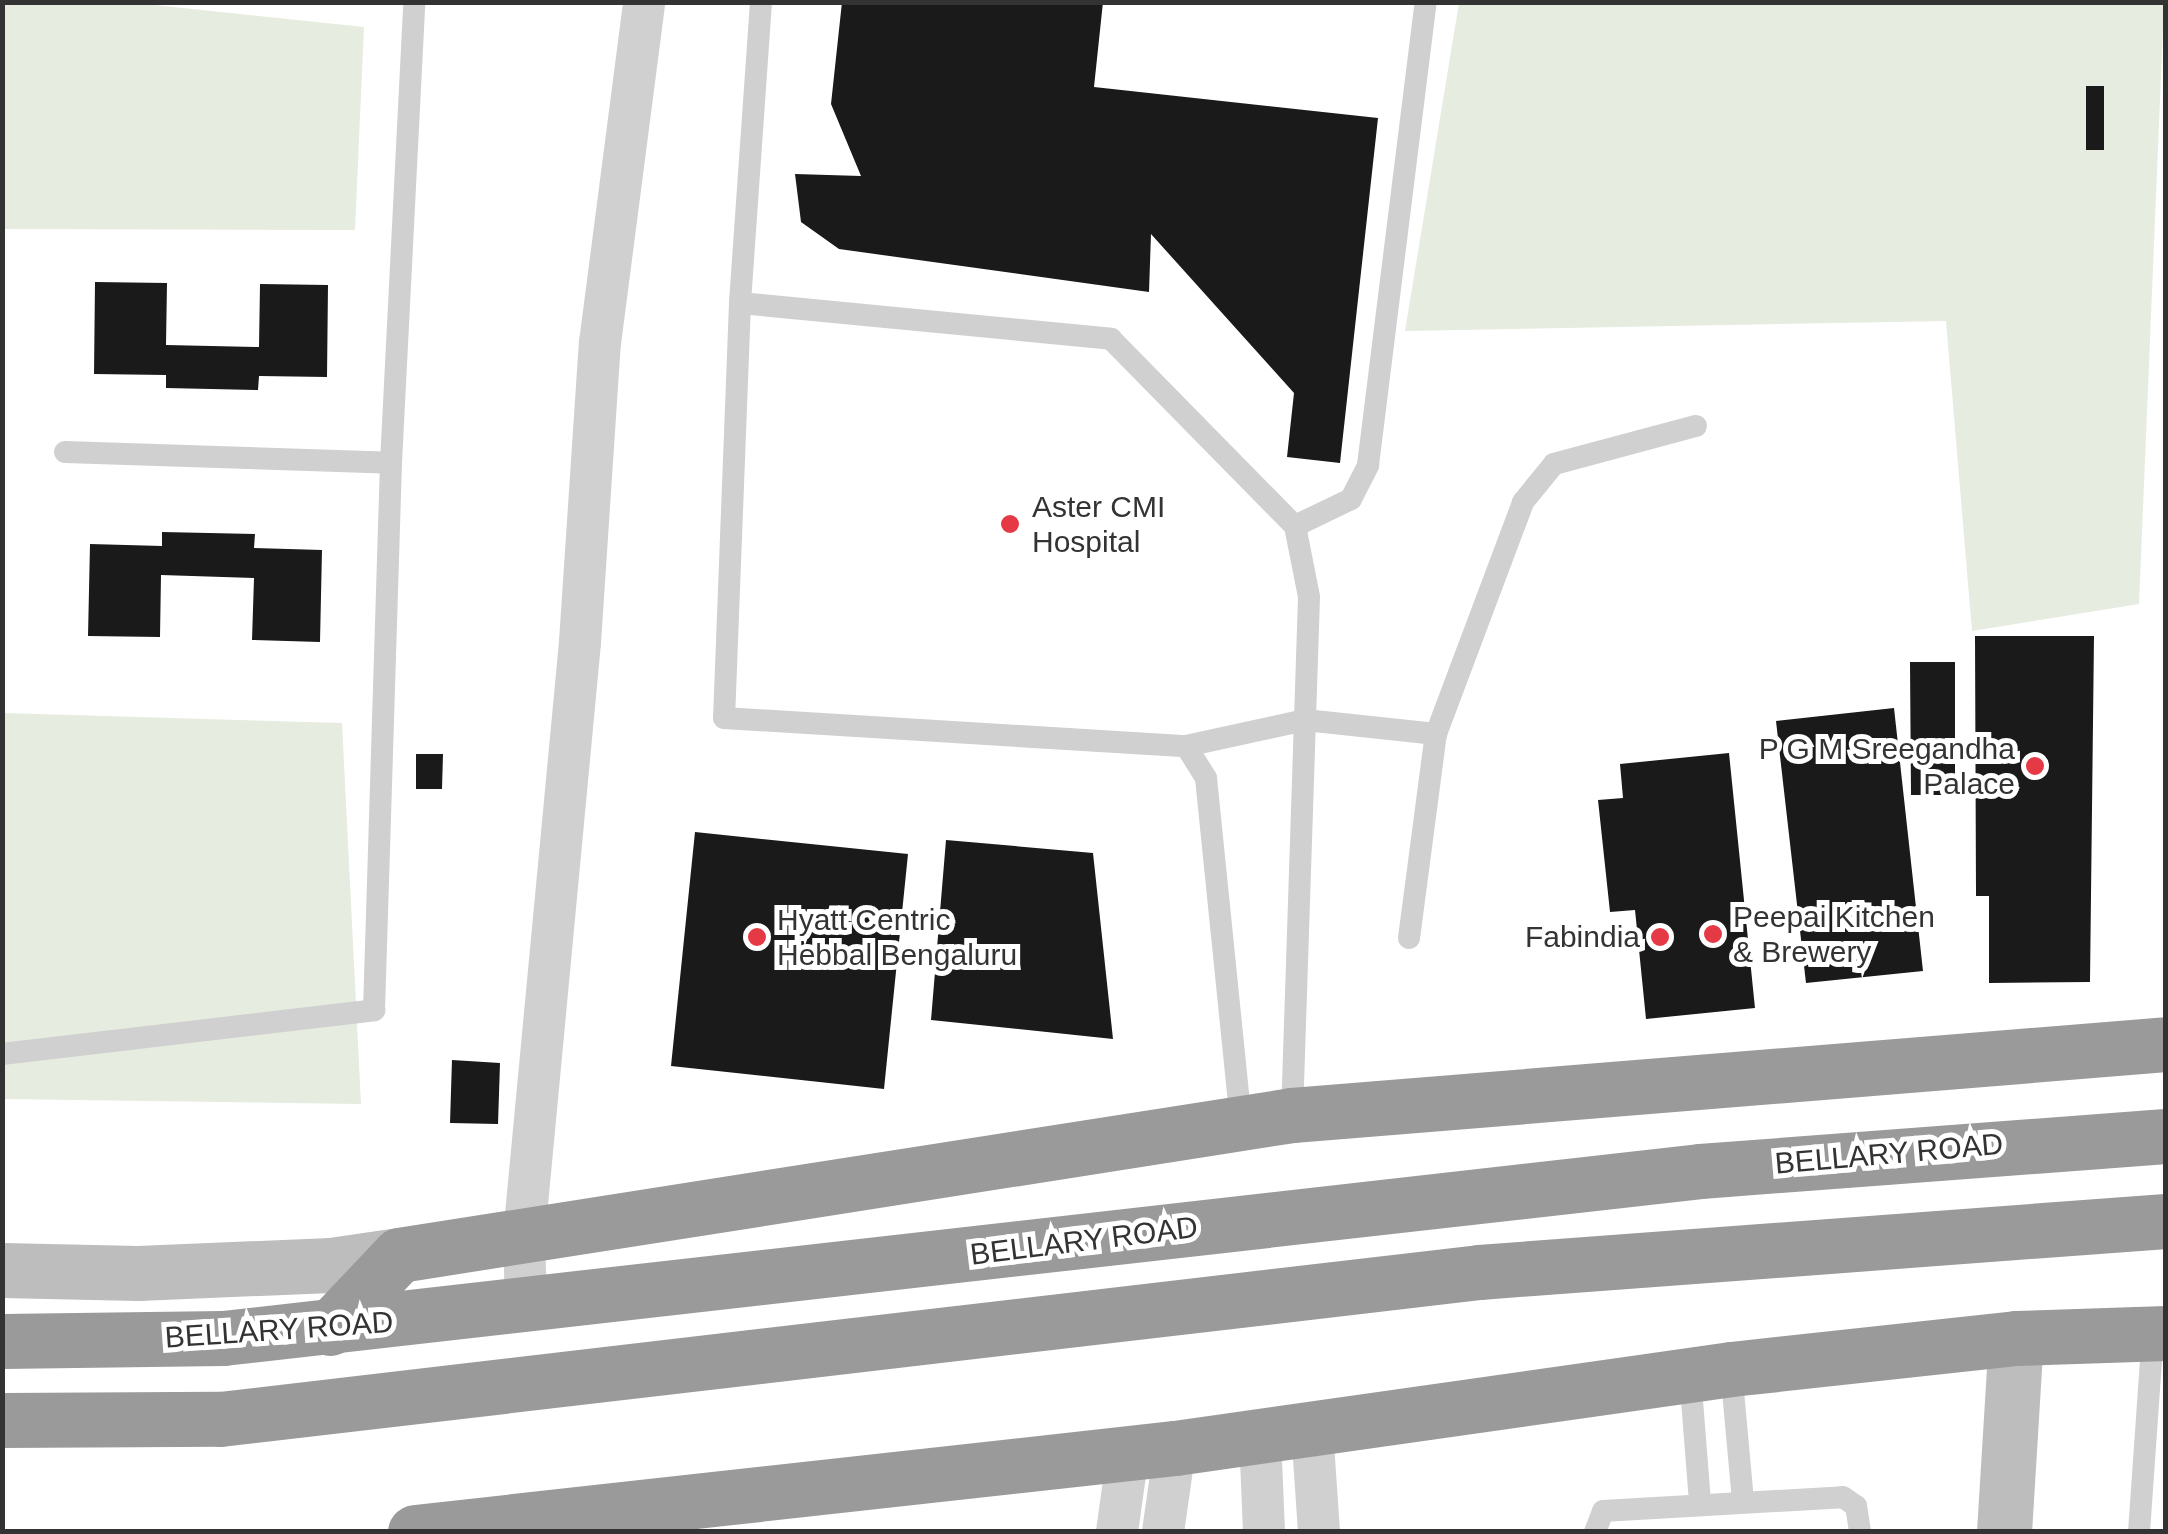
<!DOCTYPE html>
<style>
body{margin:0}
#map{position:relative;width:2168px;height:1534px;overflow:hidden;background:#fff;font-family:Arial,sans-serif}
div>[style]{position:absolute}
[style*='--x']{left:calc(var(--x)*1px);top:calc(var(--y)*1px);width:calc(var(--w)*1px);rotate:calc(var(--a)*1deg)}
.green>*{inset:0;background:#e6ecdf}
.building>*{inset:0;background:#1a1a1a}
.lane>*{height:22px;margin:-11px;padding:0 11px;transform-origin:11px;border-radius:11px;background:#d0d0d0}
.street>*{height:42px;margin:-21px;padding:0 21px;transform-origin:21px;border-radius:21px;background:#d0d0d0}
.secondary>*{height:55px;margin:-27.5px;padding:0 27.5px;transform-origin:27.5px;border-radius:27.5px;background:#bdbdbd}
.highway>*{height:55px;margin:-27.5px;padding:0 27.5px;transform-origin:27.5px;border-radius:27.5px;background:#9a9a9a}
.dots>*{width:28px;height:28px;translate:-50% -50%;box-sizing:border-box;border:5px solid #fff;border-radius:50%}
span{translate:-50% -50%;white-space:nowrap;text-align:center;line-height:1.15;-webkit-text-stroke:10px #fff;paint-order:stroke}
.poi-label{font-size:30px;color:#333}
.left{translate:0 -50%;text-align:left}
.right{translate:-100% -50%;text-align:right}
.street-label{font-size:30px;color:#333}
.frame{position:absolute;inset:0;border:5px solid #333;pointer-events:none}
</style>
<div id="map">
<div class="green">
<i style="clip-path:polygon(3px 2px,136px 3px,364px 27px,355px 230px,3px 229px)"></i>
<i style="clip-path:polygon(1459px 3px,2164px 3px,2139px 604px,1972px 631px,1946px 321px,1405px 331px)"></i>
<i style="clip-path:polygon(3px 713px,342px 723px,361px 1104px,3px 1099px)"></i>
</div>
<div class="building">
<i style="clip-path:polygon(842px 2px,1103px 2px,1094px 87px,1378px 118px,1340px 463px,1287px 457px,1294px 393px,1151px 234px,1149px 292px,839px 249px,801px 222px,795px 174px,861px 176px,831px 104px)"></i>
<i style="clip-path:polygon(2086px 86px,2104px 86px,2104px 150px,2086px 150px)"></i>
<i style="clip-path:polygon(95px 282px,167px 283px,166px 345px,259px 347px,260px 284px,328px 285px,327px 377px,259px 376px,258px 390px,166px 388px,166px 375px,94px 374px)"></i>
<i style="clip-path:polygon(162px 532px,255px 534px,254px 548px,322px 550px,320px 642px,252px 640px,254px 578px,161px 575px,160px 637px,88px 636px,90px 544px,162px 546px)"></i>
<i style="clip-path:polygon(1975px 636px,2094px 636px,2090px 982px,1989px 983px,1989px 896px,1976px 896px)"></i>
<i style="clip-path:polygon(1910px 662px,1955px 662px,1955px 795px,1911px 795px)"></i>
<i style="clip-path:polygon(1894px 708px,1923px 971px,1806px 983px,1776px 721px)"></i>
<i style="clip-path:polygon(1729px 753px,1755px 1008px,1646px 1019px,1635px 910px,1610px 912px,1598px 800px,1623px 798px,1620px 764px)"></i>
<i style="clip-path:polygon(416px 754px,443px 754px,442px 789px,416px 789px)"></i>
<i style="clip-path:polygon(695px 832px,908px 854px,884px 1089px,671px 1066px)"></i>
<i style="clip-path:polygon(946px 840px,1093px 853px,1113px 1039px,931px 1020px)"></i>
<i style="clip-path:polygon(452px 1060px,500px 1063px,498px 1124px,450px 1123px)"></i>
</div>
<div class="lane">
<i style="--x:761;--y:2;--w:302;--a:94"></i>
<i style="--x:740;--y:303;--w:415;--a:92.2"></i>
<i style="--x:724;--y:718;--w:463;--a:3.5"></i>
<i style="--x:1186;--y:746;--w:38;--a:58"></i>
<i style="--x:1206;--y:778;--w:347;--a:84.2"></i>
<i style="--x:740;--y:303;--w:373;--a:5.5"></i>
<i style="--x:1111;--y:339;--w:262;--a:45.5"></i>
<i style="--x:1295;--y:526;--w:72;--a:78.8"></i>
<i style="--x:1309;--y:597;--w:518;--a:91.88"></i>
<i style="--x:65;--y:452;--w:326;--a:1.9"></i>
<i style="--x:1295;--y:526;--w:62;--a:-25.7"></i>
<i style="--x:1351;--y:499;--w:38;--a:-63"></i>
<i style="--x:1368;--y:465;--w:467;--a:-82.9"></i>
<i style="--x:1186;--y:746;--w:122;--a:-12.3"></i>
<i style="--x:1305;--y:720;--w:132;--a:6.1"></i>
<i style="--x:1409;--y:938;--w:206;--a:-82.5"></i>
<i style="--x:1436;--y:734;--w:248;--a:-69.4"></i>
<i style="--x:1523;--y:502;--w:49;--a:-50.8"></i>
<i style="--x:1554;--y:464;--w:147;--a:-15"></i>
<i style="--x:2;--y:1054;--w:375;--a:-6.7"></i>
<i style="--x:374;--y:1010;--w:547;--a:-88.22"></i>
<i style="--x:391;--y:463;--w:462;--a:-87.1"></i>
<i style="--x:1731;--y:1369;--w:133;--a:84.8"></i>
<i style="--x:1690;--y:1375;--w:128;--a:85.5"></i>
<i style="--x:1595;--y:1532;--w:22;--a:-69"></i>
<i style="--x:1603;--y:1511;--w:240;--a:-3.3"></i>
<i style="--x:1843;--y:1497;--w:16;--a:35"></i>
<i style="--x:1856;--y:1506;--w:26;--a:81"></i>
<i style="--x:2139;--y:1532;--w:199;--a:-86"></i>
</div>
<div class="street">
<i style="--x:526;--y:1307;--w:71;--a:-91.6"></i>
<i style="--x:524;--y:1236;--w:597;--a:-84.61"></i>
<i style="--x:580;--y:642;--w:300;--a:-86.2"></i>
<i style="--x:600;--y:343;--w:344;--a:-82.6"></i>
<i style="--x:1312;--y:1429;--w:103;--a:86.1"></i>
<i style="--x:1260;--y:1436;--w:96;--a:87.6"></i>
<i style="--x:1117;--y:1532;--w:80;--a:-82.1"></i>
<i style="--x:1163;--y:1532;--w:85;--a:-81.9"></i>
</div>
<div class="secondary">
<i style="--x:2;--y:1270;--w:136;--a:1.3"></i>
<i style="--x:138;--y:1273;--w:193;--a:-2.4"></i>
<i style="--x:331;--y:1265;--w:69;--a:-8.4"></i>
<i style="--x:2004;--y:1532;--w:194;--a:-86.5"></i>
</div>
<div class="highway">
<i style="--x:330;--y:1328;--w:100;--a:-46.6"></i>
<i style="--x:399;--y:1255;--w:904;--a:-8.91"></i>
<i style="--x:1292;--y:1115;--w:877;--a:-4.64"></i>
<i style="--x:2;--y:1341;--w:221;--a:-0.8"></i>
<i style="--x:223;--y:1338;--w:1486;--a:-6.45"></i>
<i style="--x:1700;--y:1171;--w:467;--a:-4.3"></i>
<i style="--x:2;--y:1420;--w:218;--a:-0.3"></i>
<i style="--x:220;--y:1419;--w:1268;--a:-6.66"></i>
<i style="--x:1479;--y:1272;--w:689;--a:-4.25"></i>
<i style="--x:415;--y:1532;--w:765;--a:-6.31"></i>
<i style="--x:1175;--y:1448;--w:562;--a:-8.09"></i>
<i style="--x:1731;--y:1369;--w:287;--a:-6.2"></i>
<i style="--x:2016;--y:1338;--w:150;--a:-1.9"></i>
</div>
<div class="dots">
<i style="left:1010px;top:524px;background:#e63946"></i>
<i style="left:2035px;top:766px;background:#e63946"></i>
<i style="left:1713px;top:934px;background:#e63946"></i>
<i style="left:757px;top:937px;background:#e63946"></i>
<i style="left:1660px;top:937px;background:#e63946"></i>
</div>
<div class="poi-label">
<span class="left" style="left:1032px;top:524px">Aster CMI<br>Hospital</span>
<span class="right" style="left:2015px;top:766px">P G M Sreegandha<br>Palace</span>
<span class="left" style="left:1733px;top:934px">Peepai Kitchen<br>&amp; Brewery</span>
<span class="left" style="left:777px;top:937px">Hyatt Centric<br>Hebbal Bengaluru</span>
<span class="right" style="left:1640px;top:937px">Fabindia</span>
</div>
<div class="street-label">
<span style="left:1889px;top:1154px;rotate:-5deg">BELLARY ROAD</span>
<span style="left:1084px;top:1241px;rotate:-7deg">BELLARY ROAD</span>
<span style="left:279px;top:1330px;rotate:-4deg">BELLARY ROAD</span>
</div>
<div class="frame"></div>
</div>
